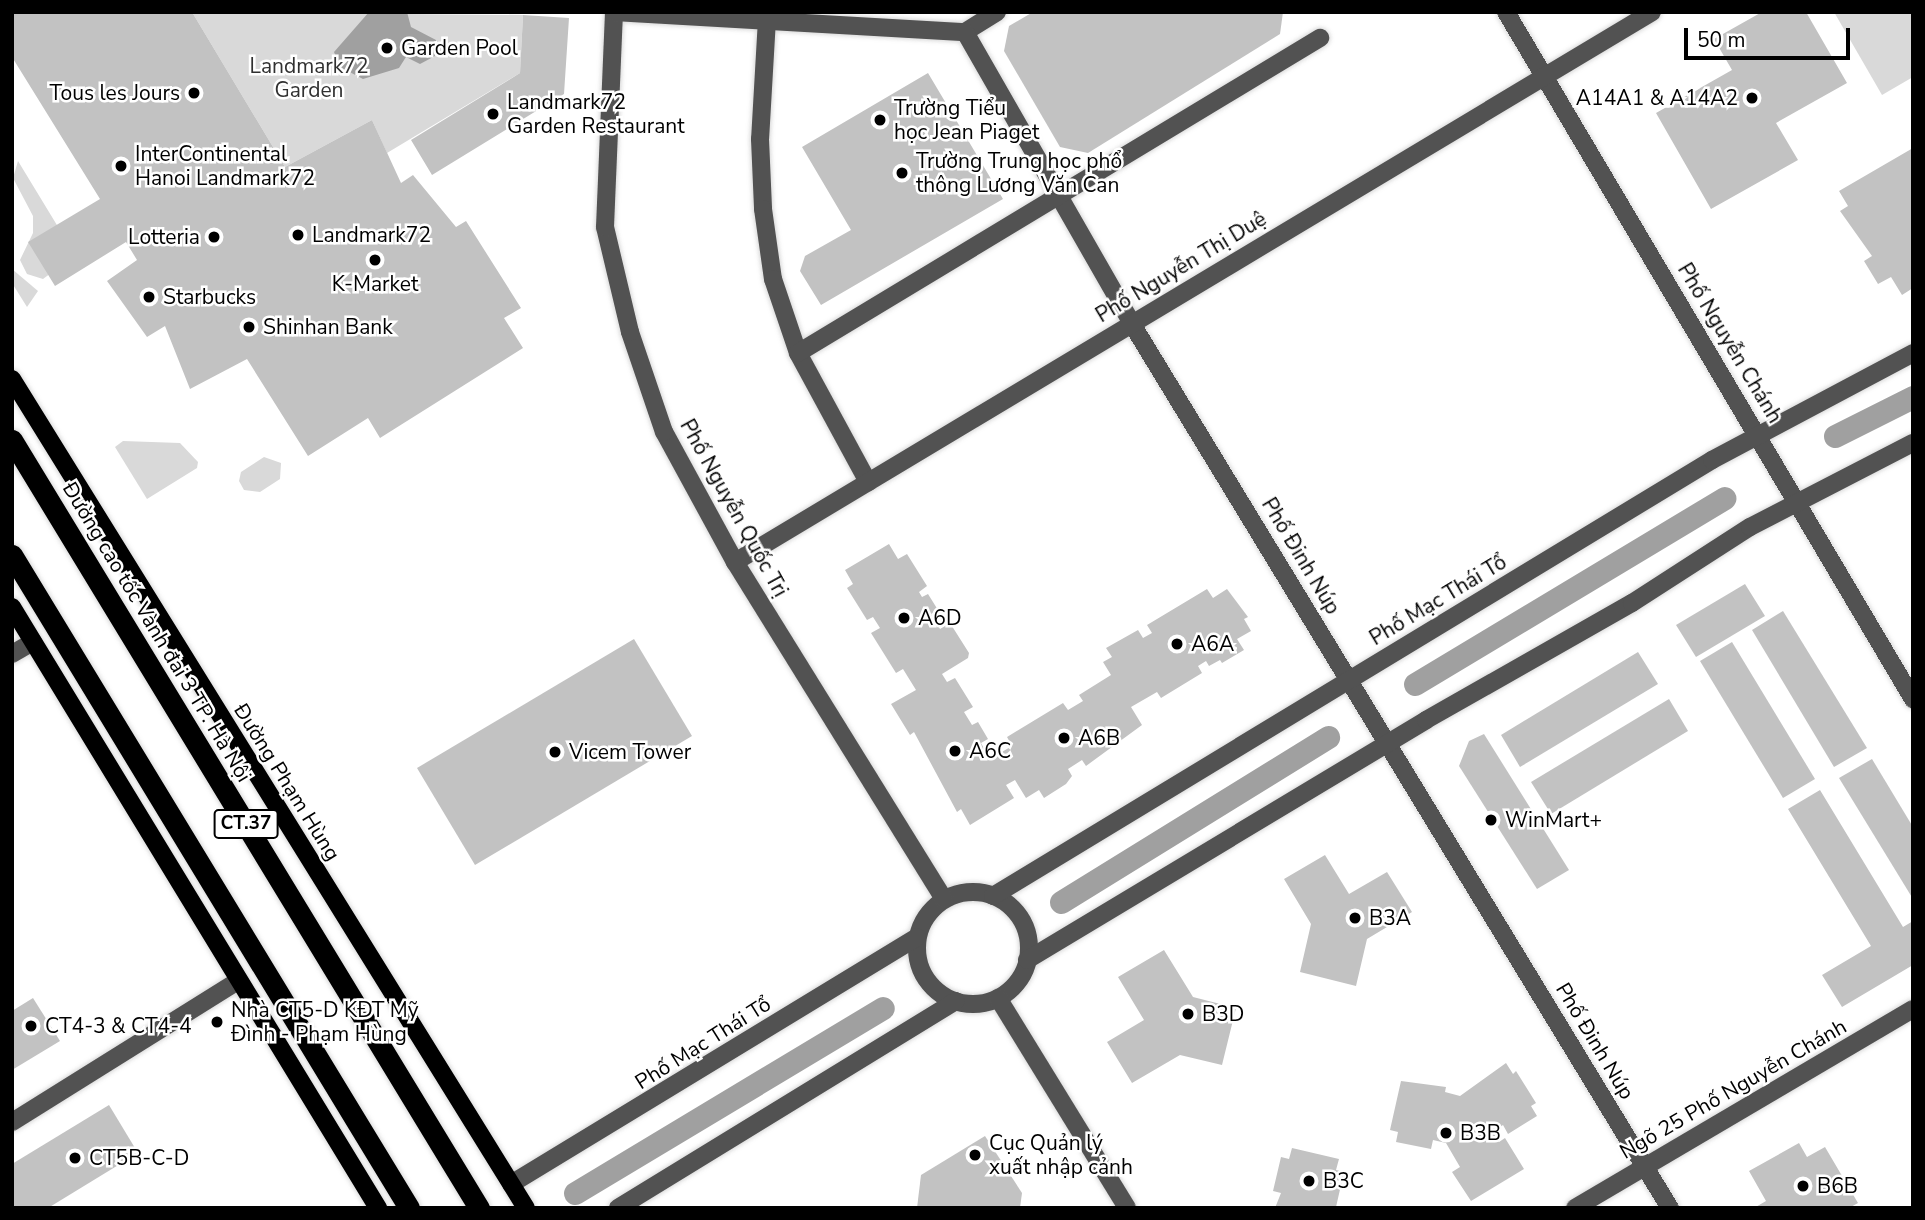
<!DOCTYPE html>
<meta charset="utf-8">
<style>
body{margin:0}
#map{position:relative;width:1925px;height:1220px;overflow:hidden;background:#fff;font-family:"Nunito Sans",sans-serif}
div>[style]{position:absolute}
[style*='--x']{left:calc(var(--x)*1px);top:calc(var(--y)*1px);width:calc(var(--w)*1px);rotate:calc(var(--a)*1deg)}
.green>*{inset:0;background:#d9d9d9}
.water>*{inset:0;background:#a0a0a0}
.canal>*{height:23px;margin:-11.5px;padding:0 11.5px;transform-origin:11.5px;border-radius:11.5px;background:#a0a0a0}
.building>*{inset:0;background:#c2c2c2}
.roads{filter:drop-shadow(0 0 2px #dbdbdb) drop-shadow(0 0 2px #dbdbdb)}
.minor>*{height:18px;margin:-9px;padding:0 9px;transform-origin:9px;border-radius:9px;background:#525252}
.minor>.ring{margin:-9px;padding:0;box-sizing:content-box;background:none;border:18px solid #525252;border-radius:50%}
.major>*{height:18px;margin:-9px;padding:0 9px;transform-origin:9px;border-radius:9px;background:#000}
.highway>*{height:21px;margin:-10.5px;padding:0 10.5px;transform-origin:10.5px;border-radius:10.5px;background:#000}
.bridges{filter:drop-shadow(0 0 2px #dbdbdb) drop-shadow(0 0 2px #dbdbdb)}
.highway-bridge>*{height:21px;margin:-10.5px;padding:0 10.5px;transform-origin:10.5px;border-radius:10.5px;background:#000}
.dots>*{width:19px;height:19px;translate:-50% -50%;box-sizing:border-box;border:4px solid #fff;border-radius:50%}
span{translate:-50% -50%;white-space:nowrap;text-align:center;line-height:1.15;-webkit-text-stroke:5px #fff;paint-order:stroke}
.shield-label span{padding:2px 5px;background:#fff;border:2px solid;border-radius:5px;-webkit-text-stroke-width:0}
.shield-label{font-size:19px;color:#000;font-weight:700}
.poi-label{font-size:21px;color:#000}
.left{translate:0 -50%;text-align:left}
.right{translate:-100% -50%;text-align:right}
.park-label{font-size:21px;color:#303030}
.street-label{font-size:21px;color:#000}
.frame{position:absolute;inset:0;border:14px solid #000;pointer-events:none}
.scale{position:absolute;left:1684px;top:28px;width:166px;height:32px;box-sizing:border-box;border:4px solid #000;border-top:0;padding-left:9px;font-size:21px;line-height:24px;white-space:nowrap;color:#000;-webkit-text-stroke:5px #fff;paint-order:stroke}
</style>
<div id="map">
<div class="green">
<i style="clip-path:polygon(192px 12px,523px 15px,520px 73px,387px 153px,372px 120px,285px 167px)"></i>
<i style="clip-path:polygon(1834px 12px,1913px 12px,1913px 77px,1882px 95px)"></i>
<i style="clip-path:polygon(18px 161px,66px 240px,59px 267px,43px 279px,27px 274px,20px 260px,33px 233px,33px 216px,13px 178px)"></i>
<i style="clip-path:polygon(12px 269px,38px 291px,27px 307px,12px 283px)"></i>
<i style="clip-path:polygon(123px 441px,180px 443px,198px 462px,197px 468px,147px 499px,115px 447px)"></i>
<i style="clip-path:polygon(264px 457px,281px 463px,280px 479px,260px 492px,244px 490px,239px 481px,241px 472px)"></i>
</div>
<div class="water">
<i style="clip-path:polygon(369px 12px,407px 12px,411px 27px,436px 40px,435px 56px,420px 64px,406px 57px,399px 68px,363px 79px,340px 67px,334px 52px)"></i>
</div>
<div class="canal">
<i style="--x:1835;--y:436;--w:87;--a:-26.6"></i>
<i style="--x:1415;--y:684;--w:361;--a:-31"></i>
<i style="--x:1061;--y:902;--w:314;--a:-31.7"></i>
<i style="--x:575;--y:1193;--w:359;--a:-31"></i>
</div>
<div class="building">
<i style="clip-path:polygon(12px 12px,192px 12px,285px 167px,372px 120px,401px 183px,413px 175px,456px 227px,466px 221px,521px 308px,504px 318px,523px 348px,380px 438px,368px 418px,308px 456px,247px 359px,190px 389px,165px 326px,147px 337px,107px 281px,137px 260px,126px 242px,55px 286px,28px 242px,100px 199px,12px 57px)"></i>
<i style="clip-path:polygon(1033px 12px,1283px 12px,1280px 34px,1088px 153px,1060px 147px,1004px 51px,1009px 26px)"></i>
<i style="clip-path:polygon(1762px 12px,1806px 12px,1847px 83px,1776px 123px,1798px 160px,1711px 209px,1656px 113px,1732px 70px,1714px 39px)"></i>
<i style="clip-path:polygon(523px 15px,569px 18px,564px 94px,432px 175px,411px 140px,520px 73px)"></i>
<i style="clip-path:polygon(928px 73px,1003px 199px,821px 305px,800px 271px,805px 256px,851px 230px,802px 147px)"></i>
<i style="clip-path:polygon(1913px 148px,1913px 288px,1902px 295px,1891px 277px,1878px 284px,1864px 261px,1872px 256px,1840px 211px,1848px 206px,1839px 191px)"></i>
<i style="clip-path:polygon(889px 544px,898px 559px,907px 554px,927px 586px,919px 592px,922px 597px,928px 594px,938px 610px,931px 614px,940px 629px,950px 623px,969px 653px,968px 658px,942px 674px,947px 682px,955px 678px,973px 707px,964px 712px,972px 725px,978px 722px,988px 739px,981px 743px,990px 759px,1012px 746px,1007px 737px,1063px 703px,1068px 710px,1083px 701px,1079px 695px,1111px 675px,1103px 662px,1112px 657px,1106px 648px,1138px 630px,1143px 638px,1152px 633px,1147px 625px,1207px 589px,1213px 598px,1227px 589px,1248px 617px,1244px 619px,1251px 631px,1237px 639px,1244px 650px,1222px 663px,1220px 660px,1209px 666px,1206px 661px,1198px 666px,1202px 673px,1161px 698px,1157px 692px,1131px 707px,1142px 725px,1086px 766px,1082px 760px,1068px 769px,1072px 776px,1066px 784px,1044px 798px,1039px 790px,1026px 798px,1015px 780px,1006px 785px,1014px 798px,970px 825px,961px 809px,957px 812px,914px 732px,910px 735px,891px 704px,916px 690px,903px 669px,896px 673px,871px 633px,880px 628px,873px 617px,867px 620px,847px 588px,853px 584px,845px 570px)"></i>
<i style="clip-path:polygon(1745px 584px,1765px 616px,1696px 657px,1676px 625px)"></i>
<i style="clip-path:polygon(1783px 611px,1867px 748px,1834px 767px,1752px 630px)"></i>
<i style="clip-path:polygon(634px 639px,692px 736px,475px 865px,417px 768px)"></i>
<i style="clip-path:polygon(1732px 642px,1815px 779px,1783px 798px,1700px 661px)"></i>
<i style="clip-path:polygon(1638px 652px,1658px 684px,1520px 767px,1501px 735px)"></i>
<i style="clip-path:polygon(1669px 699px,1688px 731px,1551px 814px,1531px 782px)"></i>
<i style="clip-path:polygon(1484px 734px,1569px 870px,1537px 889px,1459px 766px,1469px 741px)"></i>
<i style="clip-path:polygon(1872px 759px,1913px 827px,1913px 899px,1839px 778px)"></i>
<i style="clip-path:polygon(1820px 790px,1903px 927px,1913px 921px,1913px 965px,1842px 1007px,1822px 975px,1871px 946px,1788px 809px)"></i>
<i style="clip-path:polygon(1325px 855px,1349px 894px,1387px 872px,1412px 912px,1367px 939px,1356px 986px,1300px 972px,1311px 924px,1284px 879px)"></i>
<i style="clip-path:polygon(1164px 950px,1193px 997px,1236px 1008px,1222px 1065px,1180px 1055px,1132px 1083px,1107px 1042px,1144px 1020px,1118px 977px)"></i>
<i style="clip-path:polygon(33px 998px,60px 1041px,12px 1070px,12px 1011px)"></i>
<i style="clip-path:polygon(1506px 1063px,1513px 1074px,1516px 1071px,1536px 1103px,1531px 1106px,1537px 1116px,1508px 1134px,1503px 1125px,1493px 1132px,1499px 1142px,1505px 1138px,1524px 1169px,1471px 1201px,1452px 1172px,1460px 1167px,1446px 1143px,1433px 1140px,1431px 1149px,1396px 1142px,1398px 1132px,1390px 1130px,1401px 1081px,1446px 1087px,1445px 1092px,1460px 1096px)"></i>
<i style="clip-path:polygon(109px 1105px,138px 1153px,48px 1208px,12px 1208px,12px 1164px)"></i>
<i style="clip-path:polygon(985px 1136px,1022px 1193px,1020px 1208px,917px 1208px,921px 1175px)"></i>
<i style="clip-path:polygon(1799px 1143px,1807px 1157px,1825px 1147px,1858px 1203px,1849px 1208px,1754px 1208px,1766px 1201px,1749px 1171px)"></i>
<i style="clip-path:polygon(1292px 1148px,1339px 1159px,1336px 1170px,1344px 1172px,1336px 1207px,1275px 1208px,1281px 1193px,1273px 1191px,1281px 1157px,1289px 1159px)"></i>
</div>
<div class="roads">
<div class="minor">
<i style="--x:997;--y:12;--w:38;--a:148"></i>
<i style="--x:965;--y:32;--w:336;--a:60.2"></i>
<i style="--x:1132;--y:324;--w:1035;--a:58.68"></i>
<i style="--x:1506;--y:12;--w:799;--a:59.36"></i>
<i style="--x:767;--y:19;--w:120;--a:93.3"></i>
<i style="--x:760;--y:139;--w:70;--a:87.5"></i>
<i style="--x:763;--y:209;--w:71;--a:81.9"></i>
<i style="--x:773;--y:279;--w:78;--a:71.3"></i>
<i style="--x:798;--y:353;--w:147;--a:61.5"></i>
<i style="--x:798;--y:353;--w:610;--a:-31.11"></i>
<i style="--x:735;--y:562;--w:1069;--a:-30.95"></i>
<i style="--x:12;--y:654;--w:24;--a:-30"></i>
<i class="ring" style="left:917px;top:892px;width:94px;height:94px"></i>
<i style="--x:993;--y:896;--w:841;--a:-31.23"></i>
<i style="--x:1712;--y:460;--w:228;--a:-28"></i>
<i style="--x:944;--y:899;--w:397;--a:-121.8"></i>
<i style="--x:735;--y:562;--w:148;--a:-118.6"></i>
<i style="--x:664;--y:432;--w:106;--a:-108.8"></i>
<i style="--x:630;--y:332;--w:108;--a:-103.4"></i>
<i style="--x:605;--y:227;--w:215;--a:-87.6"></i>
<i style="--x:614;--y:12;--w:352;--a:3.3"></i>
<i style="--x:1027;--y:960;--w:466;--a:-31"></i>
<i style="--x:1426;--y:720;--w:237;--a:-29.6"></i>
<i style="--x:1632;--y:603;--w:140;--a:-32.8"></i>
<i style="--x:1750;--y:527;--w:183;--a:-27.3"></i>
<i style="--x:998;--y:998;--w:246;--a:58.4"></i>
<i style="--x:12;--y:1122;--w:266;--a:-32"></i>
<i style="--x:511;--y:1184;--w:475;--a:-31.3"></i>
<i style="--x:618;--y:1208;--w:396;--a:-31.5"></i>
<i style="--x:1575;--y:1208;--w:392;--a:-30.5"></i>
</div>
<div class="major">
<i style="--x:12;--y:379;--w:975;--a:58.2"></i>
<i style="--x:12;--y:607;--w:704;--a:58.66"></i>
</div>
<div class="highway">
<i style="--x:12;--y:555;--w:764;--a:58.7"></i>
</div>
</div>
<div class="bridges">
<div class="highway-bridge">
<i style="--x:12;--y:440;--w:899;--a:58.7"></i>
</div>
</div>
<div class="dots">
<i style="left:387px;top:48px;background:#000"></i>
<i style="left:194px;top:93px;background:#000"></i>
<i style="left:1752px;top:98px;background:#000"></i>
<i style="left:493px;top:114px;background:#000"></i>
<i style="left:880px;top:120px;background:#000"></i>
<i style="left:121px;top:166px;background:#000"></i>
<i style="left:902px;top:173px;background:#000"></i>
<i style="left:298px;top:235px;background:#000"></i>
<i style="left:214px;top:237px;background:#000"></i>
<i style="left:375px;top:260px;background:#000"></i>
<i style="left:149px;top:297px;background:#000"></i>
<i style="left:249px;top:327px;background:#000"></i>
<i style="left:904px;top:618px;background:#000"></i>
<i style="left:1177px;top:644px;background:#000"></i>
<i style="left:1064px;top:738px;background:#000"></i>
<i style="left:955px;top:751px;background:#000"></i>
<i style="left:555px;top:752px;background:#000"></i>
<i style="left:1491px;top:820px;background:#000"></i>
<i style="left:1355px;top:918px;background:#000"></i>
<i style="left:1188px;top:1014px;background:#000"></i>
<i style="left:217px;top:1022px;background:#000"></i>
<i style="left:31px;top:1026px;background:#000"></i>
<i style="left:1446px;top:1133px;background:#000"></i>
<i style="left:975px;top:1155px;background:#000"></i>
<i style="left:75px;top:1158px;background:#000"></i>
<i style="left:1309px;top:1181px;background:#000"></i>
<i style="left:1803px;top:1186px;background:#000"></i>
</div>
<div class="shield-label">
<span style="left:246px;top:824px">CT.37</span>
</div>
<div class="poi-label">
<span class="left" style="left:401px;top:48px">Garden Pool</span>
<span class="right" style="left:180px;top:93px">Tous les Jours</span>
<span class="right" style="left:1738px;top:98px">A14A1 &amp; A14A2</span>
<span class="left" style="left:507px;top:114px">Landmark72<br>Garden Restaurant</span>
<span class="left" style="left:894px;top:120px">Trường Tiểu<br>học Jean Piaget</span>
<span class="left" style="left:135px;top:166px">InterContinental<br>Hanoi Landmark72</span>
<span class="left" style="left:916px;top:173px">Trường Trung học phổ<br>thông Lương Văn Can</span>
<span class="left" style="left:312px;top:235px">Landmark72</span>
<span class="right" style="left:200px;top:237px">Lotteria</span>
<span style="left:375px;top:284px">K-Market</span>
<span class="left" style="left:163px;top:297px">Starbucks</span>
<span class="left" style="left:263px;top:327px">Shinhan Bank</span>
<span class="left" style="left:918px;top:618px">A6D</span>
<span class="left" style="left:1191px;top:644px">A6A</span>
<span class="left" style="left:1078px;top:738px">A6B</span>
<span class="left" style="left:969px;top:751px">A6C</span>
<span class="left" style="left:569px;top:752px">Vicem Tower</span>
<span class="left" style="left:1505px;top:820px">WinMart+</span>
<span class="left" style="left:1369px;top:918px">B3A</span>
<span class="left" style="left:231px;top:1022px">Nhà CT5-D KĐT Mỹ<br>Đình - Phạm Hùng</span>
<span class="left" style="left:1202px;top:1014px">B3D</span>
<span class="left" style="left:45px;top:1026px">CT4-3 &amp; CT4-4</span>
<span class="left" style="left:1460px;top:1133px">B3B</span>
<span class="left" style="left:989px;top:1155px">Cục Quản lý<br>xuất nhập cảnh</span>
<span class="left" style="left:89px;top:1158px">CT5B-C-D</span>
<span class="left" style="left:1323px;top:1181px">B3C</span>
<span class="left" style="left:1817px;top:1186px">B6B</span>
</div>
<div class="park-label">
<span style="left:309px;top:78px">Landmark72<br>Garden</span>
</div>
<div class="street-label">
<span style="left:1181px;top:267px;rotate:-31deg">Phố Nguyễn Thị Duệ</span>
<span style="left:1730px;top:343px;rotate:59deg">Phố Nguyễn Chánh</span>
<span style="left:734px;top:508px;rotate:61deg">Phố Nguyễn Quốc Trị</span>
<span style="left:1301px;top:556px;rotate:59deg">Phố Đinh Núp</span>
<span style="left:1438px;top:600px;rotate:-31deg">Phố Mạc Thái Tổ</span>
<span style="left:157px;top:632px;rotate:59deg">Đường cao tốc Vành đai 3 TP. Hà Nội</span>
<span style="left:287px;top:782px;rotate:58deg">Đường Phạm Hùng</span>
<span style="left:1595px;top:1041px;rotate:59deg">Phố Đinh Núp</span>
<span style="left:703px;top:1043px;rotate:-32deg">Phố Mạc Thái Tổ</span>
<span style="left:1733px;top:1089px;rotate:-30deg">Ngõ 25 Phố Nguyễn Chánh</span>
</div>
<div class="frame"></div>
<div class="scale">50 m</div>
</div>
